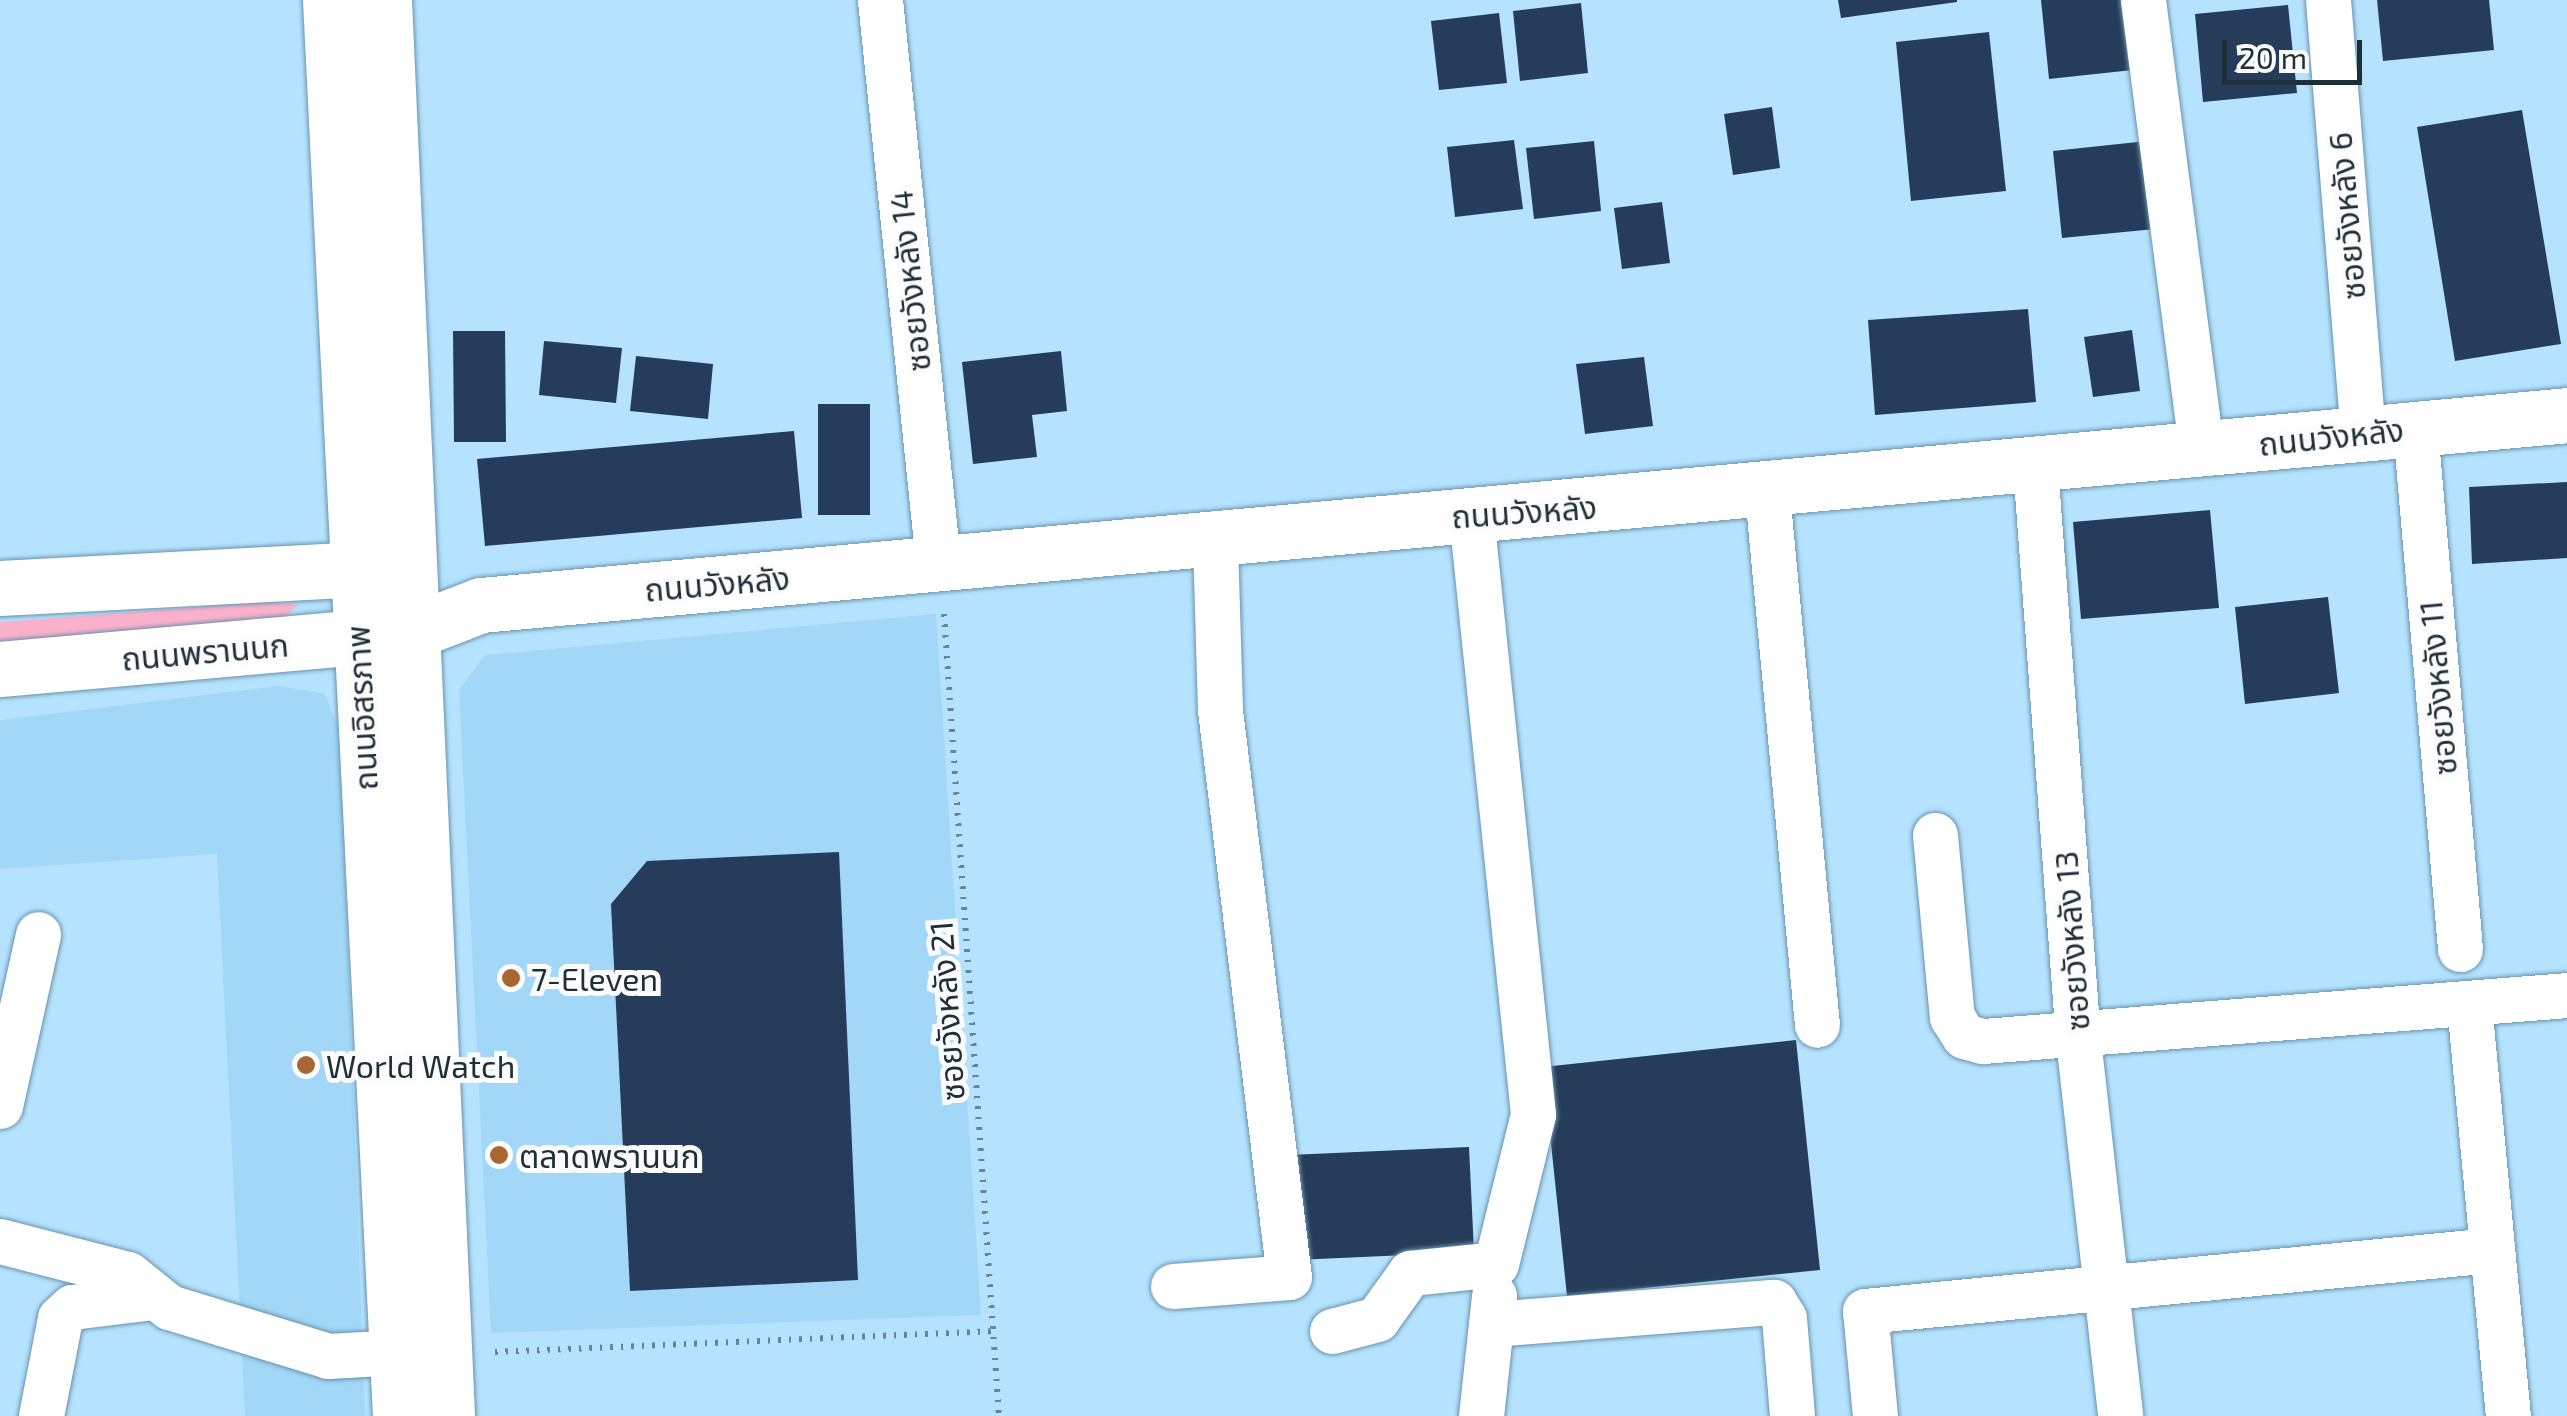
<!DOCTYPE html>
<meta charset="utf-8">
<style>
body{margin:0}
#map{position:relative;width:2567px;height:1416px;overflow:hidden;background:#b5e3ff;font-family:"Exo 2","Noto Sans Thai",sans-serif}
div>[style]{position:absolute}
[style*='--x']{left:calc(var(--x)*1px);top:calc(var(--y)*1px);width:calc(var(--w)*1px);rotate:calc(var(--a)*1deg)}
.built>*{inset:0;background:#a2d7f7}
.green>*{inset:0;background:#fbb1cc}
.building>*{inset:0;background:#253c5a}
.path>*{height:6px;margin-top:-3px;transform-origin:0;background:repeating-linear-gradient(90deg,#668598 0 2.5px,transparent 0 10.5px)}
.roads{filter:drop-shadow(0 0 2px #6993ad) drop-shadow(0 0 2px #6993ad)}
.minor>*{height:45px;margin:-22.5px;padding:0 22.5px;transform-origin:22.5px;border-radius:22.5px;background:#fff}
.major>*{height:55px;margin:-27.5px;padding:0 27.5px;transform-origin:27.5px;border-radius:27.5px;background:#fff}
.dots>*{width:28px;height:28px;translate:-50% -50%;box-sizing:border-box;border:5px solid #fcfcfc;border-radius:50%}
span{translate:-50% -50%;white-space:nowrap;text-align:center;line-height:1.15;-webkit-text-stroke:10px #fcfcfc;paint-order:stroke}
.street-label{font-size:32px;color:#1d2f39}
.poi-label{font-size:32px;color:#1d2f39}
.left{translate:0 -50%;text-align:left}
.scale{position:absolute;left:2222px;top:40px;width:140px;height:45px;box-sizing:border-box;border:5px solid #1d2f39;border-top:0;padding-left:12px;font-size:30px;line-height:35px;white-space:nowrap;color:#1d2f39;-webkit-text-stroke:8px #fcfcfc;paint-order:stroke}
</style>
<div id="map">
<div class="built">
<i style="clip-path:polygon(936px 614px,981px 1315px,491px 1333px,459px 690px,485px 655px)"></i>
<i style="clip-path:polygon(278px 686px,325px 694px,340px 733px,365px 1416px,245px 1416px,217px 854px,0 869px,0 720px)"></i>
</div>
<div class="green">
<i style="clip-path:polygon(270px 602px,298px 605px,280px 621px,0 646px,0 622px)"></i>
</div>
<div class="building">
<i style="clip-path:polygon(1838px 0,1957px 0,1957px 2px,1841px 18px)"></i>
<i style="clip-path:polygon(2041px 0,2136px 0,2142px 69px,2049px 79px)"></i>
<i style="clip-path:polygon(2377px 0,2489px 0,2494px 50px,2383px 61px)"></i>
<i style="clip-path:polygon(1581px 3px,1588px 73px,1520px 81px,1513px 11px)"></i>
<i style="clip-path:polygon(2288px 5px,2297px 93px,2203px 102px,2195px 14px)"></i>
<i style="clip-path:polygon(1499px 13px,1507px 83px,1439px 90px,1431px 21px)"></i>
<i style="clip-path:polygon(1989px 32px,2006px 191px,1911px 201px,1896px 42px)"></i>
<i style="clip-path:polygon(1772px 107px,1780px 168px,1733px 175px,1724px 114px)"></i>
<i style="clip-path:polygon(2522px 110px,2561px 344px,2455px 361px,2417px 127px)"></i>
<i style="clip-path:polygon(1514px 140px,1523px 209px,1455px 217px,1447px 147px)"></i>
<i style="clip-path:polygon(1594px 141px,1601px 211px,1534px 219px,1526px 148px)"></i>
<i style="clip-path:polygon(2147px 141px,2155px 229px,2062px 238px,2053px 151px)"></i>
<i style="clip-path:polygon(1662px 202px,1670px 263px,1622px 269px,1614px 208px)"></i>
<i style="clip-path:polygon(2028px 309px,2036px 402px,1875px 415px,1868px 320px)"></i>
<i style="clip-path:polygon(2132px 330px,2140px 391px,2093px 397px,2084px 337px)"></i>
<i style="clip-path:polygon(453px 331px,505px 331px,506px 442px,454px 442px)"></i>
<i style="clip-path:polygon(544px 341px,622px 348px,616px 403px,539px 395px)"></i>
<i style="clip-path:polygon(1061px 351px,1067px 411px,1032px 415px,1037px 457px,973px 464px,962px 362px)"></i>
<i style="clip-path:polygon(636px 356px,713px 364px,708px 419px,630px 411px)"></i>
<i style="clip-path:polygon(1644px 357px,1653px 426px,1585px 434px,1576px 364px)"></i>
<i style="clip-path:polygon(818px 404px,870px 404px,870px 515px,818px 515px)"></i>
<i style="clip-path:polygon(794px 431px,802px 518px,485px 546px,477px 459px)"></i>
<i style="clip-path:polygon(2567px 482px,2567px 558px,2472px 564px,2469px 487px)"></i>
<i style="clip-path:polygon(2210px 510px,2219px 608px,2081px 619px,2073px 522px)"></i>
<i style="clip-path:polygon(2328px 597px,2339px 693px,2245px 704px,2235px 607px)"></i>
<i style="clip-path:polygon(839px 852px,858px 1280px,630px 1291px,611px 904px,647px 861px)"></i>
<i style="clip-path:polygon(1796px 1040px,1820px 1270px,1567px 1296px,1543px 1067px)"></i>
<i style="clip-path:polygon(1469px 1147px,1474px 1252px,1295px 1260px,1289px 1155px)"></i>
</div>
<div class="path">
<i style="--x:944;--y:614;--w:804;--a:86.08"></i>
<i style="--x:495;--y:1352;--w:497;--a:-2.4"></i>
</div>
<div class="roads">
<div class="minor">
<i style="--x:880;--y:0;--w:565;--a:84.11"></i>
<i style="--x:2143;--y:0;--w:453;--a:82.6"></i>
<i style="--x:2328;--y:0;--w:433;--a:85.4"></i>
<i style="--x:2415;--y:428;--w:523;--a:85.06"></i>
<i style="--x:2035;--y:466;--w:575;--a:85.71"></i>
<i style="--x:2078;--y:1039;--w:379;--a:83.6"></i>
<i style="--x:1767;--y:493;--w:534;--a:84.63"></i>
<i style="--x:1935;--y:835;--w:183;--a:84.7"></i>
<i style="--x:1952;--y:1017;--w:22;--a:58"></i>
<i style="--x:1964;--y:1036;--w:20;--a:15"></i>
<i style="--x:1983;--y:1041;--w:586;--a:-4.5"></i>
<i style="--x:2469;--y:1004;--w:414;--a:84.6"></i>
<i style="--x:0;--y:1106;--w:176;--a:-77.5"></i>
<i style="--x:0;--y:1241;--w:132;--a:14.5"></i>
<i style="--x:128;--y:1274;--w:53;--a:38.8"></i>
<i style="--x:169;--y:1307;--w:166;--a:17.1"></i>
<i style="--x:328;--y:1356;--w:71;--a:-3.2"></i>
<i style="--x:1173;--y:1286;--w:116;--a:-4.4"></i>
<i style="--x:1289;--y:1277;--w:571;--a:-96.94"></i>
<i style="--x:1220;--y:710;--w:173;--a:-91.7"></i>
<i style="--x:1492;--y:1324;--w:283;--a:-4.5"></i>
<i style="--x:1774;--y:1302;--w:19;--a:58"></i>
<i style="--x:1784;--y:1318;--w:98;--a:85.3"></i>
<i style="--x:1332;--y:1331;--w:47;--a:-14.9"></i>
<i style="--x:1377;--y:1319;--w:57;--a:-54.3"></i>
<i style="--x:1410;--y:1273;--w:86;--a:-6"></i>
<i style="--x:1496;--y:1264;--w:154;--a:-76.1"></i>
<i style="--x:1533;--y:1114;--w:602;--a:-95.91"></i>
<i style="--x:41;--y:1416;--w:100;--a:-79"></i>
<i style="--x:60;--y:1318;--w:16;--a:-43"></i>
<i style="--x:72;--y:1307;--w:82;--a:-7"></i>
<i style="--x:1481;--y:1416;--w:121;--a:-83.8"></i>
<i style="--x:1875;--y:1416;--w:105;--a:-95.4"></i>
<i style="--x:1865;--y:1311;--w:630;--a:-5.56"></i>
</div>
<div class="major">
<i style="--x:330;--y:0;--w:1418;--a:87.17"></i>
<i style="--x:384;--y:0;--w:1417;--a:87.45"></i>
<i style="--x:0;--y:588;--w:387;--a:-3"></i>
<i style="--x:0;--y:669;--w:413;--a:-5.1"></i>
<i style="--x:411;--y:632;--w:75;--a:-21.1"></i>
<i style="--x:481;--y:605;--w:2095;--a:-5.2"></i>
</div>
</div>
<div class="dots">
<i style="left:511px;top:978px;background:#a86633"></i>
<i style="left:306px;top:1065px;background:#a86633"></i>
<i style="left:499px;top:1155px;background:#a86633"></i>
</div>
<div class="street-label">
<span style="left:2346px;top:216px;rotate:-95deg">ซอยวังหลัง 6</span>
<span style="left:909px;top:281px;rotate:-96deg">ซอยวังหลัง 14</span>
<span style="left:2331px;top:436px;rotate:-6deg">ถนนวังหลัง</span>
<span style="left:1524px;top:511px;rotate:-4deg">ถนนวังหลัง</span>
<span style="left:717px;top:583px;rotate:-5deg">ถนนวังหลัง</span>
<span style="left:205px;top:651px;rotate:-5deg">ถนนพรานนก</span>
<span style="left:2437px;top:688px;rotate:-95deg">ซอยวังหลัง 11</span>
<span style="left:361px;top:708px;rotate:-93deg">ถนนอิสรภาพ</span>
<span style="left:2071px;top:941px;rotate:-94deg">ซอยวังหลัง 13</span>
<span style="left:946px;top:1011px;rotate:-94deg">ซอยวังหลัง 21</span>
</div>
<div class="poi-label">
<span class="left" style="left:531px;top:978px">7-Eleven</span>
<span class="left" style="left:326px;top:1065px">World Watch</span>
<span class="left" style="left:519px;top:1155px">ตลาดพรานนก</span>
</div>
<div class="scale">20 m</div>
</div>
